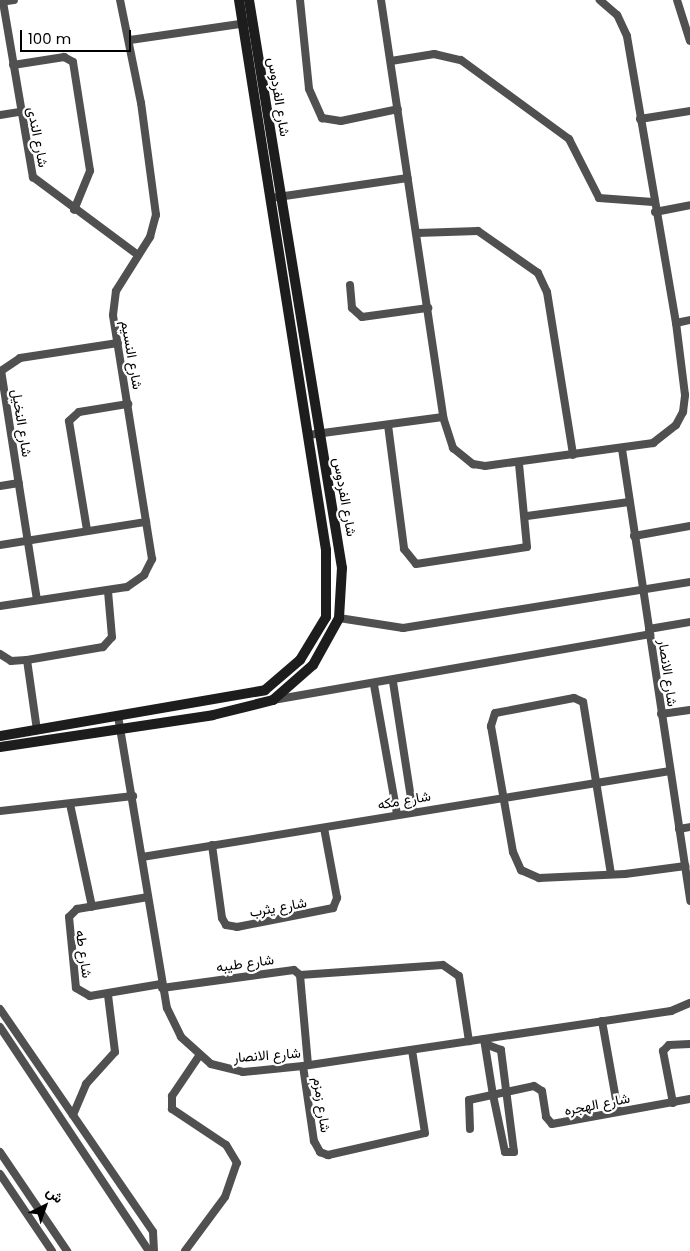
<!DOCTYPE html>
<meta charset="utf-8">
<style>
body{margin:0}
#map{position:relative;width:690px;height:1251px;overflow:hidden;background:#fff;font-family:Poppins,Vazirmatn,sans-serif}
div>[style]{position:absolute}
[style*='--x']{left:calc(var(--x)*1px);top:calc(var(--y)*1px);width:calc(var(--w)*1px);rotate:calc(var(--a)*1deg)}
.street>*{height:8px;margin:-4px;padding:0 4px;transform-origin:4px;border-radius:4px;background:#505050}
.secondary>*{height:10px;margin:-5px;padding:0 5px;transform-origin:5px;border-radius:5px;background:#1d1d1d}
span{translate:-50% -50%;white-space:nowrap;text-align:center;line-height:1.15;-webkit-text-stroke:4.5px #fff;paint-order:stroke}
.street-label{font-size:14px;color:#000}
.north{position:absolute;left:20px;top:1181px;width:50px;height:50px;-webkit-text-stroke:4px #fff;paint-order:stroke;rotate:41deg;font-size:14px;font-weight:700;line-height:20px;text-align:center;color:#000}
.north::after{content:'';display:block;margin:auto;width:18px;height:22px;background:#000;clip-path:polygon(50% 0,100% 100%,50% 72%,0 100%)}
.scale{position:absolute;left:20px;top:30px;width:111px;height:22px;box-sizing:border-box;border:2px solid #000;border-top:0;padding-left:6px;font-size:15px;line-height:18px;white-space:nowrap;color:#000;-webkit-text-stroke:4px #fff;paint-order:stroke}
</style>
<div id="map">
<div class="street">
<i style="--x:300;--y:0;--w:89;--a:84.2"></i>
<i style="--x:309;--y:89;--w:32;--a:66"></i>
<i style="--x:322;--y:118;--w:19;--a:9"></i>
<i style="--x:341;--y:121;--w:58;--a:-11.9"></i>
<i style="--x:381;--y:0;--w:422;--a:81.5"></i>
<i style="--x:443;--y:417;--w:33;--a:72"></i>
<i style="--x:453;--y:448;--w:26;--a:39"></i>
<i style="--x:473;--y:464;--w:12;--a:9"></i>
<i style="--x:485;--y:466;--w:170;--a:-7.8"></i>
<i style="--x:653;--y:443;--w:29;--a:-38"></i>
<i style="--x:676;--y:425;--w:15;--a:-62"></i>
<i style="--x:683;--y:412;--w:17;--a:-83"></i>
<i style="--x:685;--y:395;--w:73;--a:-97.1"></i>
<i style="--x:676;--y:323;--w:291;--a:-99.7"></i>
<i style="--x:627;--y:36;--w:23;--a:-115"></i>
<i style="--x:617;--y:15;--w:23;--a:-139"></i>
<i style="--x:677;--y:0;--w:43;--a:72.4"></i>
<i style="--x:0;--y:2;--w:14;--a:-8"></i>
<i style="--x:3;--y:2;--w:178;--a:80.3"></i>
<i style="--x:33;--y:177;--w:131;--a:36.6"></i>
<i style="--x:130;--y:40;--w:118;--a:-8.3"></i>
<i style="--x:391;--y:61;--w:44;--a:-9.2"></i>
<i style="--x:434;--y:54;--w:28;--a:13"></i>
<i style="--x:461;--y:60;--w:134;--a:36.2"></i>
<i style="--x:569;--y:139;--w:66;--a:63"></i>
<i style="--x:599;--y:198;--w:54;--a:4.2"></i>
<i style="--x:13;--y:65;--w:52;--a:-8.9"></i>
<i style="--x:64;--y:57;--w:10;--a:29"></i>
<i style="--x:73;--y:62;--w:110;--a:81.1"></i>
<i style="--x:90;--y:171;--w:42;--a:112.3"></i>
<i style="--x:0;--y:115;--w:20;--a:-9"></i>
<i style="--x:640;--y:119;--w:51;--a:-9.1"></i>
<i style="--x:271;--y:198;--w:138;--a:-8.3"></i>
<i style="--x:655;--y:212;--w:36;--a:-11"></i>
<i style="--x:417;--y:233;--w:61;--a:-1.9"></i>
<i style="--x:478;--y:231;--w:73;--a:35"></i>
<i style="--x:538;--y:273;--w:21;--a:65"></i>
<i style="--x:547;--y:292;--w:165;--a:80.9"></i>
<i style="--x:350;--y:285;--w:23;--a:85"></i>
<i style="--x:352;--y:308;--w:13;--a:42"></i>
<i style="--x:362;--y:317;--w:67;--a:-7.8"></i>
<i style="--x:676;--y:323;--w:14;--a:-12"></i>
<i style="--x:388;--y:425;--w:125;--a:82.6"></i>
<i style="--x:404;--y:549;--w:19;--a:51"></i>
<i style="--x:416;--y:564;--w:112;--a:-8.7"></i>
<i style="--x:527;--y:547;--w:83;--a:-95.5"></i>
<i style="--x:308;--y:435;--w:136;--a:-7.6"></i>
<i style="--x:622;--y:449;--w:457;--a:81.4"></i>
<i style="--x:0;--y:486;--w:19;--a:-9"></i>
<i style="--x:527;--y:516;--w:103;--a:-7.8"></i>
<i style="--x:87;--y:530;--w:110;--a:-99.4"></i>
<i style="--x:69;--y:421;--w:13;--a:-42"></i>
<i style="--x:79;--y:412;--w:50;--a:-9.3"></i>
<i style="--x:634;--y:536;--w:57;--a:-10.1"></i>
<i style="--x:0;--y:545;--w:148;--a:-9"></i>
<i style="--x:37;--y:600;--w:232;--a:-98.9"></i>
<i style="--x:1;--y:371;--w:23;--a:-34"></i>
<i style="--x:20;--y:358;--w:99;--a:-8.7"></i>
<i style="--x:0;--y:606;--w:128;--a:-8.5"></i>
<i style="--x:127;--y:587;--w:21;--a:-35"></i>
<i style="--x:144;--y:575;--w:18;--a:-63"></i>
<i style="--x:152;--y:559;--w:247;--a:-99.1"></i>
<i style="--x:113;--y:315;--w:24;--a:-83"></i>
<i style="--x:116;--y:291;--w:64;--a:-57.8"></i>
<i style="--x:150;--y:237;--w:23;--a:-75"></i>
<i style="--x:156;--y:215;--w:113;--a:-97.6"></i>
<i style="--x:141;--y:103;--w:105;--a:-101.5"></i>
<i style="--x:339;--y:618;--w:65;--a:8.9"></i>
<i style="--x:403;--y:628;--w:291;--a:-9.1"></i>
<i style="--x:649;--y:629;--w:42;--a:-9.7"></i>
<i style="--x:0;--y:654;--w:13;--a:32"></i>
<i style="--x:11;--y:661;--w:16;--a:-4"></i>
<i style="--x:27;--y:660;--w:77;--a:-9.7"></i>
<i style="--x:103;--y:647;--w:13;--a:-48"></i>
<i style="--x:112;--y:637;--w:46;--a:-95"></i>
<i style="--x:27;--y:660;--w:71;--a:81.9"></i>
<i style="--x:393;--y:682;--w:131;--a:81.2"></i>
<i style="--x:374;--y:685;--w:131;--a:79.9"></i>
<i style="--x:273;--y:700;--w:383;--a:-9.9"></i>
<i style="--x:661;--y:714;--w:29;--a:-8"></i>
<i style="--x:118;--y:716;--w:296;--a:80.5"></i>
<i style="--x:167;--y:1008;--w:32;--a:64"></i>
<i style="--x:181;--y:1037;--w:40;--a:42"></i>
<i style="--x:211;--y:1064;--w:33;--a:14"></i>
<i style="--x:243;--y:1072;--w:60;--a:-5.7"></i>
<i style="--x:303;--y:1066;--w:372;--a:-8.5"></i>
<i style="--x:671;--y:1011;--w:21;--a:-23"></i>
<i style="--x:70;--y:804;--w:105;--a:77.9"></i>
<i style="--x:0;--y:811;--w:134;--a:-6.4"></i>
<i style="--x:679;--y:829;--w:11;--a:-10"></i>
<i style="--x:212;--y:845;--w:74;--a:82.2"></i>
<i style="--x:222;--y:918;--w:8;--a:60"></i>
<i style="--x:226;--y:925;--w:11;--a:10"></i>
<i style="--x:237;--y:927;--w:98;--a:-11.2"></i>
<i style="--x:333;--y:908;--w:11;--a:-68"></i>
<i style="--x:337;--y:898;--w:71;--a:-100.5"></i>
<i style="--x:142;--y:857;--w:535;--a:-9.25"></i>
<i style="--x:611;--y:874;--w:174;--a:-99.2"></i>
<i style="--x:583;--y:702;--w:10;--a:-156"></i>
<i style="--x:574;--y:698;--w:80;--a:169.2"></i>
<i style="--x:495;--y:713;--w:14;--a:107"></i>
<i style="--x:491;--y:726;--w:128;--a:80.1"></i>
<i style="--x:513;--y:852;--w:20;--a:66"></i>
<i style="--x:521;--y:870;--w:20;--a:24"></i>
<i style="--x:539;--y:878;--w:86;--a:-2.7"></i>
<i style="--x:625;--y:874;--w:61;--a:-7.6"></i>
<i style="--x:148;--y:897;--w:72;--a:170.4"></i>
<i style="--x:77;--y:909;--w:11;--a:135"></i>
<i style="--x:69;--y:917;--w:71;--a:84.4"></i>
<i style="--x:76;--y:988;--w:16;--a:30"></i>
<i style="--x:90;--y:996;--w:72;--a:-9.6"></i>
<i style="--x:300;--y:975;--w:143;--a:-4"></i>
<i style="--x:443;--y:965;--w:19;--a:35"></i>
<i style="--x:459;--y:976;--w:66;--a:81.3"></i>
<i style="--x:162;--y:988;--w:133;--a:-7.8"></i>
<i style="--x:294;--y:970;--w:8;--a:40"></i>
<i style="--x:300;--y:975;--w:90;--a:84.9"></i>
<i style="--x:0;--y:1009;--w:270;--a:55.5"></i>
<i style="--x:153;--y:1232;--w:19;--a:87"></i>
<i style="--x:602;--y:1021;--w:91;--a:79.9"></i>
<i style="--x:0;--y:1027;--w:269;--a:56.4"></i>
<i style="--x:484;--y:1039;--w:57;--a:80.9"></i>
<i style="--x:493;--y:1095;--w:58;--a:78.1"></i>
<i style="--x:505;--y:1152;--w:9;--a:0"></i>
<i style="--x:514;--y:1152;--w:103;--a:-97.3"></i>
<i style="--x:501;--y:1050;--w:17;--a:-159"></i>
<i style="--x:303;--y:1066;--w:76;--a:81.7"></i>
<i style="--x:314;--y:1141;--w:13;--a:61"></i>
<i style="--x:320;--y:1152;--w:9;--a:21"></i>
<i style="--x:328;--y:1155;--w:99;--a:-12.8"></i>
<i style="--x:425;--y:1133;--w:84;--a:-98.9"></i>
<i style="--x:673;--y:1103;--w:53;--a:-100.9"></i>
<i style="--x:663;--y:1051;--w:8;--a:-45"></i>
<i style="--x:669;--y:1045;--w:21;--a:-3"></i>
<i style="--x:73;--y:1115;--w:34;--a:-67"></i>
<i style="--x:86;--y:1084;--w:43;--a:-47.8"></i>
<i style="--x:115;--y:1052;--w:57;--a:-97"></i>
<i style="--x:470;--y:1129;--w:29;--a:-92"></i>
<i style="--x:469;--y:1100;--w:66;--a:-12.2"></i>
<i style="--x:534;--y:1086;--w:9;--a:32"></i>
<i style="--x:542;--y:1091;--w:26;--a:81"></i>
<i style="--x:546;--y:1117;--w:9;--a:49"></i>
<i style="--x:552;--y:1124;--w:140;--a:-10.3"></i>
<i style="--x:0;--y:1152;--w:120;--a:55.9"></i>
<i style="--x:0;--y:1174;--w:93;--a:56"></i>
<i style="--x:185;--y:1251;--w:67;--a:-53.5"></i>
<i style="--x:225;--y:1197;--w:36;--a:-71"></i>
<i style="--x:237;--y:1163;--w:21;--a:-121"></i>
<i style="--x:226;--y:1145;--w:65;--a:-146.3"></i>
<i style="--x:172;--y:1109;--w:13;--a:-90"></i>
<i style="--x:172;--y:1096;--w:48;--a:-56"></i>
</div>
<div class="secondary">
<i style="--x:0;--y:736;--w:269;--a:-9.8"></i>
<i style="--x:265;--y:690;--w:46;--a:-40.6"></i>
<i style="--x:300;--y:660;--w:50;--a:-58.8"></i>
<i style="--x:326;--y:617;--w:67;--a:-90"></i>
<i style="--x:326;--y:550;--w:557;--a:-98.99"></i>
<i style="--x:0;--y:747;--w:215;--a:-8.5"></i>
<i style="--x:213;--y:715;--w:62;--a:-14"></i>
<i style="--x:273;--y:700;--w:53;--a:-41.2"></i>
<i style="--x:313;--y:665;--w:54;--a:-61"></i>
<i style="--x:339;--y:618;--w:50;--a:-86.6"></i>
<i style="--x:342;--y:568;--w:576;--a:-99.3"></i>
</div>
<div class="street-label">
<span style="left:279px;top:97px;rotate:81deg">شارع الفردوس</span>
<span style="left:38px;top:137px;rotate:79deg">شارع الندى</span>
<span style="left:132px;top:355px;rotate:80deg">شارع النسيم</span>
<span style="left:22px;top:423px;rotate:81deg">شارع النخيل</span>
<span style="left:345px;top:497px;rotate:80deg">شارع الفردوس</span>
<span style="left:668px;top:673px;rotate:82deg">شارع الانصار</span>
<span style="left:404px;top:800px;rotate:-10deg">شارع مكه</span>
<span style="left:278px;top:907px;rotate:-10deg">شارع يثرب</span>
<span style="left:84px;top:954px;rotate:82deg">شارع طه</span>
<span style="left:245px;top:963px;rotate:-8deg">شارع طيبه</span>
<span style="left:267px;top:1055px;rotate:-4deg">شارع الانصار</span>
<span style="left:597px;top:1104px;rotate:-11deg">شارع الهجره</span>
<span style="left:322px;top:1105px;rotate:82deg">شارع زمزم</span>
</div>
<div class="north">ش</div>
<div class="scale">100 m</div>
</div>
